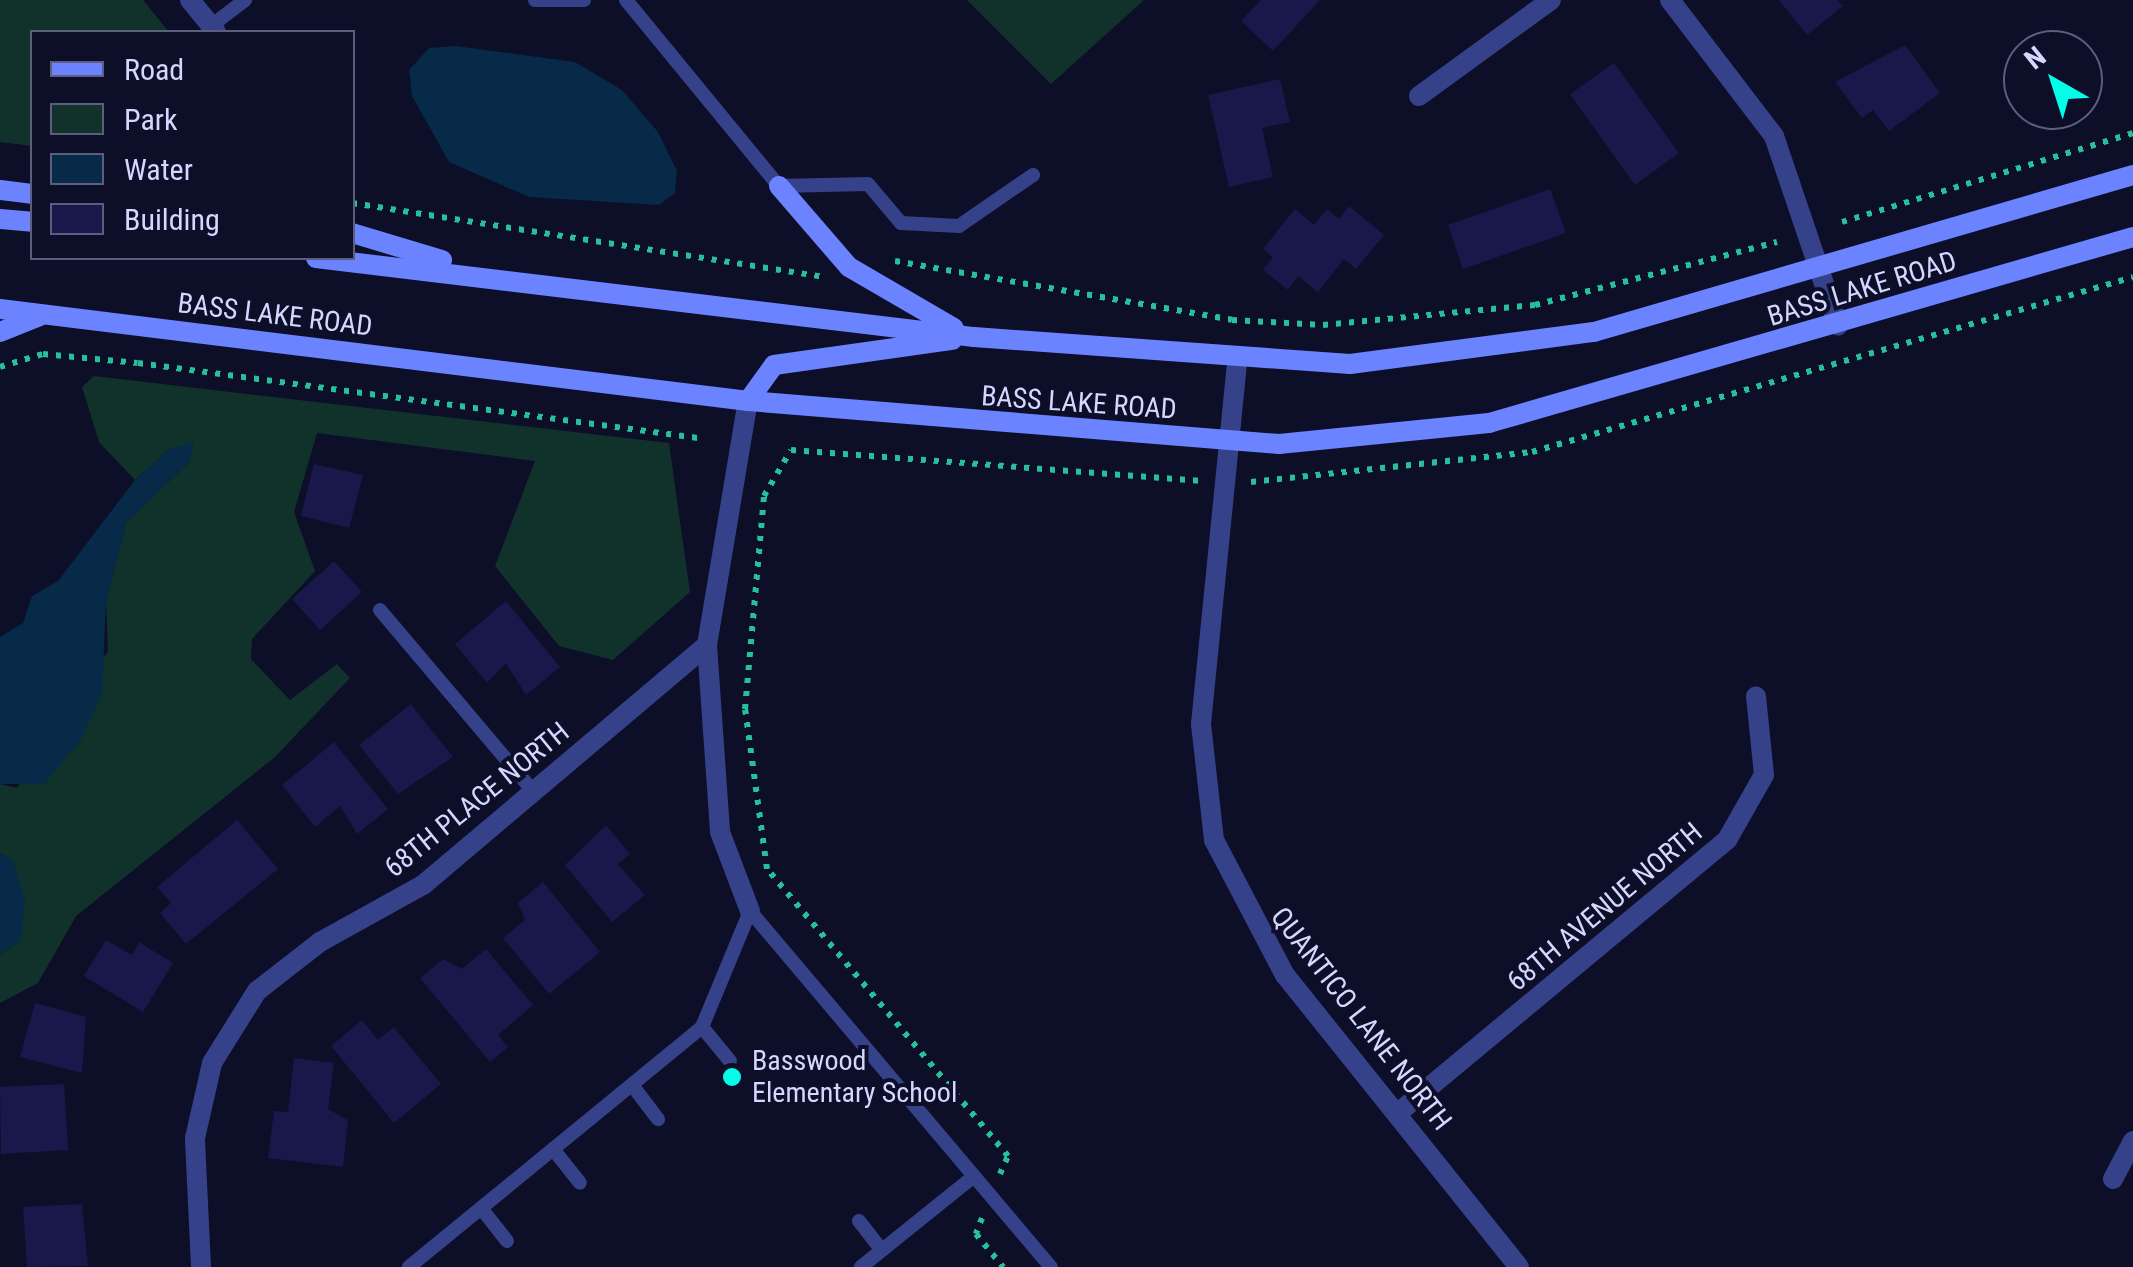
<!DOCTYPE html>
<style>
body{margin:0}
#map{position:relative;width:2133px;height:1267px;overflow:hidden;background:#0d0e28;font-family:"Roboto Condensed",sans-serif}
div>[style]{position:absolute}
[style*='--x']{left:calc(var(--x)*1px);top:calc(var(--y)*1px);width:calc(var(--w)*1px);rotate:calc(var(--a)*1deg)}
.green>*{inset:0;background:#10322a}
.water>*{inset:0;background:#062a48}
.building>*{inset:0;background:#19184a}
.path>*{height:6px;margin-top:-3px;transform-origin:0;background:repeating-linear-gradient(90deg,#26c19b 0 5px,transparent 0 13px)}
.service>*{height:14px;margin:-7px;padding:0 7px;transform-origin:7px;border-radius:7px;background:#35428a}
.minor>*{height:20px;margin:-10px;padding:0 10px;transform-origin:10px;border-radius:10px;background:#35428a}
.secondary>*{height:20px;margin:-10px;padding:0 10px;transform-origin:10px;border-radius:10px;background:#6b83ff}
.dots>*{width:28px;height:28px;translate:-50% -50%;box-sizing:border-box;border:5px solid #0d0e28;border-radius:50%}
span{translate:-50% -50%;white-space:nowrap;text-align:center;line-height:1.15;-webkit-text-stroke:8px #0d0e28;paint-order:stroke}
.street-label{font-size:28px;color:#d4d7ff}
.poi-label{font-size:28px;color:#d4d7ff}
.left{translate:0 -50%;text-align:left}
.legend{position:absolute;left:30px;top:30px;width:325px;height:230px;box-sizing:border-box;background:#0d0e28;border:2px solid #5d5e7e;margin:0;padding:12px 18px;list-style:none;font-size:30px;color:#d4d7ff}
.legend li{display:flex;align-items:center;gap:20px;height:50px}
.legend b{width:50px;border:2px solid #5d5e7e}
.north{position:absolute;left:2003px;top:30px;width:100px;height:100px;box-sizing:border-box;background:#0d0e28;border:2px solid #5d5e7e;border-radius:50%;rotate:321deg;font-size:28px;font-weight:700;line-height:40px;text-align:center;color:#d4d7ff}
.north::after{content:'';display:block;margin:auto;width:35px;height:45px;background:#00ffe9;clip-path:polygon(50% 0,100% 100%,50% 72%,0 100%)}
</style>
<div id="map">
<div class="green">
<i style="clip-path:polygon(0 0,143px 0,169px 32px,32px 32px,32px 146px,0 142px)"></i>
<i style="clip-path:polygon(967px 0,1144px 0,1051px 84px)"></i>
<i style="clip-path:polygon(94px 376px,669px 443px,690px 592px,613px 660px,559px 646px,495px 566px,535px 461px,317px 433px,294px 512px,315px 571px,252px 639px,251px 659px,290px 700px,337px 664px,350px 678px,275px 757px,76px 916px,38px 983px,0 1003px,0 954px,21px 940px,12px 859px,0 853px,0 784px,17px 788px,108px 651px,106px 602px,126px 523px,189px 462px,171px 448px,135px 480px,99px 442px,82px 387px)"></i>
</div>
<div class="water">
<i style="clip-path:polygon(456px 46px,575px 62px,622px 90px,658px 132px,677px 171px,675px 193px,659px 205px,529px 197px,449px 162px,412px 96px,409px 70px,429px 48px)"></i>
<i style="clip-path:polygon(194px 443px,189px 462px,126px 523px,106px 602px,102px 693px,81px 740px,44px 784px,0 784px,0 637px,23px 623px,32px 596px,58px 581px,135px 480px,171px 448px)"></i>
<i style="clip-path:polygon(0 853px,12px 859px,25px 900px,21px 940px,0 954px)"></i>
</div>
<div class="building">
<i style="clip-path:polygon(1261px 0,1320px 0,1273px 51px,1241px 21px)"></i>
<i style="clip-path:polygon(1779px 0,1838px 0,1843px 6px,1807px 35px)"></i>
<i style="clip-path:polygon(1905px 45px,1940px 93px,1889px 131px,1873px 110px,1862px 118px,1835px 82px)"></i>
<i style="clip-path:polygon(1614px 63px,1679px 153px,1635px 185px,1570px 94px)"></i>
<i style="clip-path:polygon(1280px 79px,1290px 122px,1262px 128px,1273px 177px,1229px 187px,1208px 95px)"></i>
<i style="clip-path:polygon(1550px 189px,1566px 233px,1463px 269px,1448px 225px)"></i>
<i style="clip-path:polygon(1349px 206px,1384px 235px,1356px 269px,1344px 259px,1318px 292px,1298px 276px,1288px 290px,1263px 270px,1273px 257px,1263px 249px,1295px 209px,1314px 225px,1327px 209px,1339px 219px)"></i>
<i style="clip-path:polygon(314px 464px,363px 475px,349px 528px,301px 516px)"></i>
<i style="clip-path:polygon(334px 561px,362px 592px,320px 630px,292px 599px)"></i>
<i style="clip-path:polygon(506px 601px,560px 667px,526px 695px,506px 663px,487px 683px,455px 644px)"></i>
<i style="clip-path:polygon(411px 704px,453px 757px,398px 794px,359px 745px)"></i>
<i style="clip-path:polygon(334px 742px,388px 809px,357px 834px,340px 806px,315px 827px,282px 785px)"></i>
<i style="clip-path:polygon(237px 820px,278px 869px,186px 944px,160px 913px,171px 903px,157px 887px)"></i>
<i style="clip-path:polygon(606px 825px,630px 854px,618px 864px,645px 895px,612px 922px,565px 865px)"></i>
<i style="clip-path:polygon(543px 882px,600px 952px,549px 994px,503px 938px,525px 920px,518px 903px)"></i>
<i style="clip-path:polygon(106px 940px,132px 955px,139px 942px,173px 963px,143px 1012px,84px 976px)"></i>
<i style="clip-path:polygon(486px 949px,533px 1005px,498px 1035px,508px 1047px,490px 1062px,420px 978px,443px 959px,462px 969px)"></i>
<i style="clip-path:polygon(35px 1003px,86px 1017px,82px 1073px,20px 1057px)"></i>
<i style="clip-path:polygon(362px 1020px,378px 1040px,394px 1027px,441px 1084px,394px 1123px,331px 1046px)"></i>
<i style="clip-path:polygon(294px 1058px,334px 1063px,328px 1109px,348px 1120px,343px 1167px,268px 1158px,274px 1111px,288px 1112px)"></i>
<i style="clip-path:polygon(64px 1084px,68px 1150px,1px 1154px,0 1087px)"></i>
<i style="clip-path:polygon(82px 1204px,88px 1266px,27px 1267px,23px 1207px)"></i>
</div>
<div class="path">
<i style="--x:352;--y:203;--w:479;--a:8.9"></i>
<i style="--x:1842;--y:222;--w:304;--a:-17"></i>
<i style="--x:895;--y:261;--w:342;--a:9.9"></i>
<i style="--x:1232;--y:320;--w:91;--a:3.1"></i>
<i style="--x:1323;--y:325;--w:213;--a:-5.4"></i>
<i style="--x:1535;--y:305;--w:250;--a:-14.6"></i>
<i style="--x:0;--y:367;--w:45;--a:-16.8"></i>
<i style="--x:43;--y:354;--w:95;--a:5.4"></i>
<i style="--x:138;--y:363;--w:565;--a:7.63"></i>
<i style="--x:1251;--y:482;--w:283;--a:-6.1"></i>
<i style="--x:1532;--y:452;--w:626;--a:-16.23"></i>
<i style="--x:1000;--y:1174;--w:20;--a:-66"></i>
<i style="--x:1008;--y:1156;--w:375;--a:-130"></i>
<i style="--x:767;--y:869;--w:162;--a:-97.8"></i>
<i style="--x:745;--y:709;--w:214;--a:-84.9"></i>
<i style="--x:764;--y:496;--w:53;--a:-59.6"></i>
<i style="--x:791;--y:450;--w:409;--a:4.3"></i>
<i style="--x:982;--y:1218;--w:17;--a:111"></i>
<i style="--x:976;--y:1234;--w:43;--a:50.7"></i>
</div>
<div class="service">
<i style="--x:535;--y:0;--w:49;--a:0"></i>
<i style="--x:626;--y:0;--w:241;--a:50.6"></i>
<i style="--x:779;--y:186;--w:89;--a:-1.3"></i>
<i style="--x:868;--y:184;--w:51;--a:49.8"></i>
<i style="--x:901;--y:223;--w:58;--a:3"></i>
<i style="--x:959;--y:226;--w:90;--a:-34.6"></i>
<i style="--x:211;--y:26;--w:43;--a:-37.4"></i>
<i style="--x:380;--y:610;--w:238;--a:49.8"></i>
<i style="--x:702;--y:1027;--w:44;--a:50.5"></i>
<i style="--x:632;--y:1085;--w:43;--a:52.6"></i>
<i style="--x:553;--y:1149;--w:43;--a:51.5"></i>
<i style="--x:481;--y:1208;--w:42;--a:51.8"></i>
<i style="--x:859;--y:1221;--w:37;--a:52"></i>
<i style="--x:409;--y:1267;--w:379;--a:-39.3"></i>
<i style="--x:702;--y:1027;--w:126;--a:-67.5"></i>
<i style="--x:750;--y:911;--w:466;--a:49.8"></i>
<i style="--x:861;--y:1267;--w:145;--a:-38.8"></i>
</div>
<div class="minor">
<i style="--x:190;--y:0;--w:41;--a:50.9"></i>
<i style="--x:1670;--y:0;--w:171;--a:52.6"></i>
<i style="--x:1774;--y:136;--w:200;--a:71.3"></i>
<i style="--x:1419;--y:96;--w:163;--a:-36"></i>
<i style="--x:1237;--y:363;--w:363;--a:95.7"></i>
<i style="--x:1201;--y:724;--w:117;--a:83.6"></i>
<i style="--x:1214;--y:840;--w:153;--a:62.3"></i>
<i style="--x:1285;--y:975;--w:374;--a:51.3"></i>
<i style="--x:707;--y:645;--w:187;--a:86"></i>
<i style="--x:720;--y:832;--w:85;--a:69.2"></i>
<i style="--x:1398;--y:1113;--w:428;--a:-39.7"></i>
<i style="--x:1727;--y:840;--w:75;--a:-60.4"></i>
<i style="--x:1764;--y:775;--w:79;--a:-95.8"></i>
<i style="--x:2113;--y:1179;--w:43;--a:-62.2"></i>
<i style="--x:201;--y:1267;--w:129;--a:-92.7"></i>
<i style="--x:195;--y:1138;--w:77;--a:-77.2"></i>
<i style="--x:212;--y:1063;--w:85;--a:-58"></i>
<i style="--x:257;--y:991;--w:80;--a:-37.9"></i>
<i style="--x:320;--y:942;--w:118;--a:-29"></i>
<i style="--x:423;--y:885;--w:372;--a:-40.2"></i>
<i style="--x:707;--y:645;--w:247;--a:-80.5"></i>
</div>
<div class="secondary">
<i style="--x:779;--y:186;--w:107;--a:49.2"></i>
<i style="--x:849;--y:267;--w:121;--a:30.2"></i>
<i style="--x:0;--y:190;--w:32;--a:7"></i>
<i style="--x:0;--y:219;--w:32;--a:5"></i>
<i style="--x:352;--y:233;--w:94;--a:16.7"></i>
<i style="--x:316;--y:258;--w:663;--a:6.85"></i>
<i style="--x:974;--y:337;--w:377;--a:4.1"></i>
<i style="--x:1350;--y:364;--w:246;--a:-7.5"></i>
<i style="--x:1594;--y:332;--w:561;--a:-16.24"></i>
<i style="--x:0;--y:309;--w:754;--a:7.01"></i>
<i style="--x:748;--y:401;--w:533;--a:4.63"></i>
<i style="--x:1279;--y:444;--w:211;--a:-5.7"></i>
<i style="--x:1489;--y:423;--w:670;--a:-16.11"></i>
<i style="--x:0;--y:332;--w:43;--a:-21.8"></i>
<i style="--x:748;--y:401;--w:44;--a:-54.2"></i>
<i style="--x:774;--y:365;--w:180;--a:-8"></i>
</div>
<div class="dots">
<i style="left:732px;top:1077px;background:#00ffe9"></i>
</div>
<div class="street-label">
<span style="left:1862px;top:289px;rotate:-17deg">BASS LAKE ROAD</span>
<span style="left:275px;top:315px;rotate:7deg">BASS LAKE ROAD</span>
<span style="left:1079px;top:403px;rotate:4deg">BASS LAKE ROAD</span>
<span style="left:477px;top:800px;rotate:-39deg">68TH PLACE NORTH</span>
<span style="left:1605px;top:907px;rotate:-40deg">68TH AVENUE NORTH</span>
<span style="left:1361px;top:1019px;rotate:52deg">QUANTICO LANE NORTH</span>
</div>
<div class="poi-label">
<span class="left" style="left:752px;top:1077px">Basswood<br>Elementary School</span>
</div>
<ul class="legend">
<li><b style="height:12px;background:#6b83ff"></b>Road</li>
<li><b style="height:28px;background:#10322a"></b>Park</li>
<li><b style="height:28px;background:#062a48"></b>Water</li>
<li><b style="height:28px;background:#19184a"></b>Building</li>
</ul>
<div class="north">N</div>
</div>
